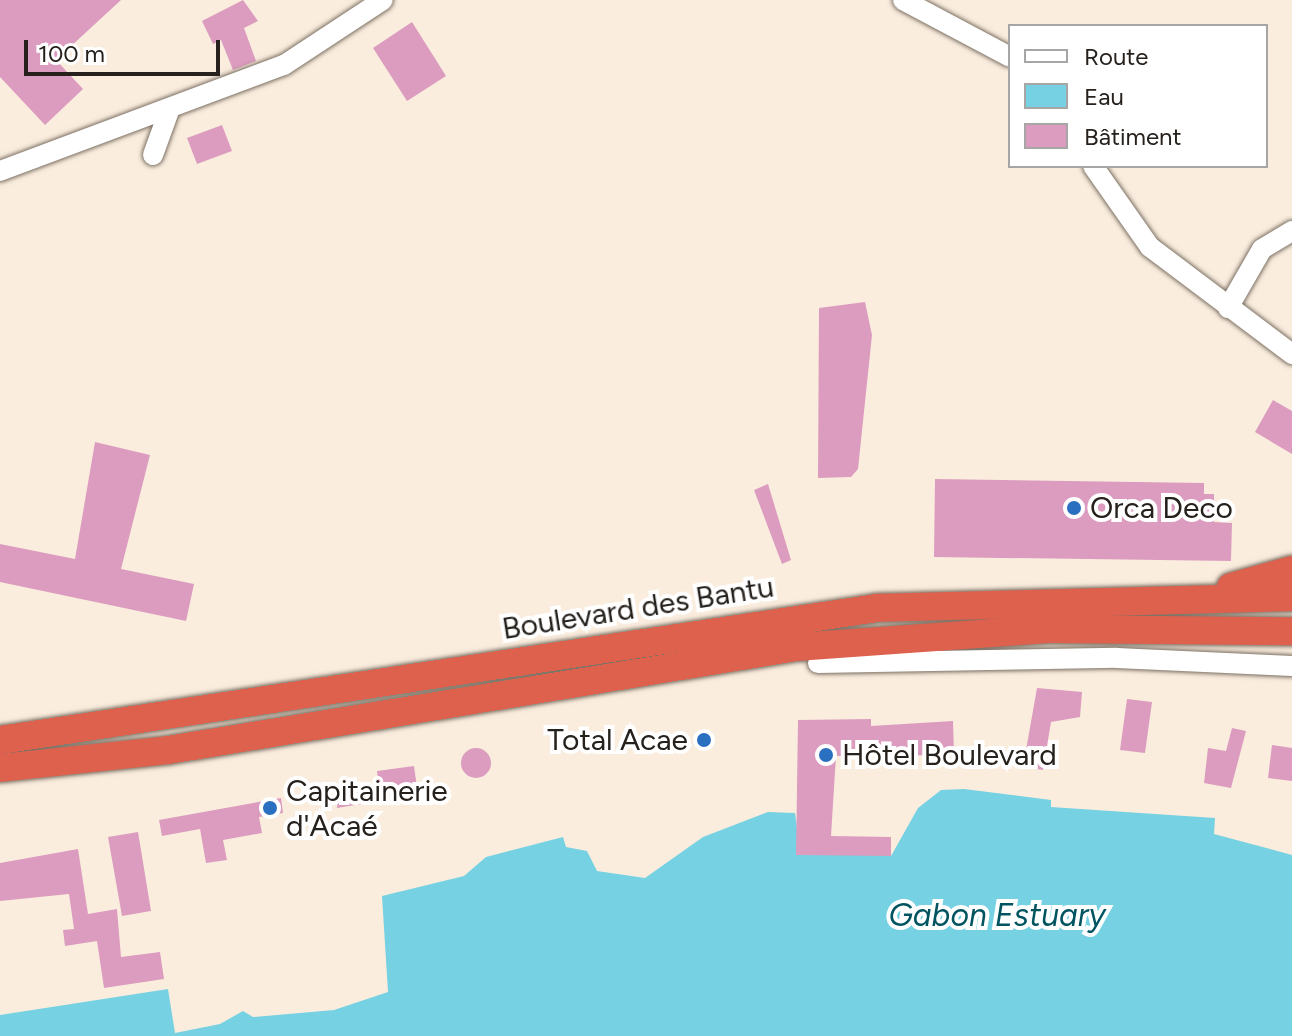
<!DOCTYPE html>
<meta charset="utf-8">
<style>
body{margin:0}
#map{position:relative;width:1292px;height:1036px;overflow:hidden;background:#faedde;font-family:Figtree,sans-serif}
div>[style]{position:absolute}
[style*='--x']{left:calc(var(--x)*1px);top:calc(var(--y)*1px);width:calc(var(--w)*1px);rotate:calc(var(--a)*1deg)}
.water>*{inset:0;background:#76d1e2}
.building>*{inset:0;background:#dc9cbf}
.round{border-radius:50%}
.roads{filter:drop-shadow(0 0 2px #7c7164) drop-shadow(0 0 2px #7c7164)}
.minor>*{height:20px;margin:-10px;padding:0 10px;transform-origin:10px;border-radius:10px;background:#fff}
.highway>*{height:28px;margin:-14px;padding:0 14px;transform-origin:14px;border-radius:14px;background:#de614e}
.dots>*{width:22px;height:22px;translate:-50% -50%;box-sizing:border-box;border:4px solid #fff;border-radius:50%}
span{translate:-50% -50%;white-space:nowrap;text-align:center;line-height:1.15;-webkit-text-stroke:8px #fff;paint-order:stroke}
.poi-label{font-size:30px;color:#26211c}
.left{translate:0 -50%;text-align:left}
.right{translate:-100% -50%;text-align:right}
.street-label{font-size:30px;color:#26211c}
.water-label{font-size:32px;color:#005460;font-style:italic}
.legend{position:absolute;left:1008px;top:24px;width:260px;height:144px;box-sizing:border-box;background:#fff;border:2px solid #a8a6a4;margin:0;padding:10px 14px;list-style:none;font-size:24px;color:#26211c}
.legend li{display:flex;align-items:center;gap:16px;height:40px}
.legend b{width:40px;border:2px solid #a8a6a4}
.scale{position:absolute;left:24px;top:40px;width:196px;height:36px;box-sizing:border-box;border:4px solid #26211c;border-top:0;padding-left:10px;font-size:24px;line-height:28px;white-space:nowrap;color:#26211c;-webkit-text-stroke:6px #fff;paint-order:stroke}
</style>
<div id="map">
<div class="water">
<i style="clip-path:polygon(964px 789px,1051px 800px,1051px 807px,1215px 818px,1214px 834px,1292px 855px,1292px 1036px,0 1036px,0 1015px,168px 989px,175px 1033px,220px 1024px,243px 1011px,253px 1017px,334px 1010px,388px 992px,382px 896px,464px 876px,486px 857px,563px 837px,566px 847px,587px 851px,597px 871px,645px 878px,703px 837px,768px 812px,795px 813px,797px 828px,891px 856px,918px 808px,941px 790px)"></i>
</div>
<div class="building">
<i style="clip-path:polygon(0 0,121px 0,56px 60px,83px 89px,45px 125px,0 77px)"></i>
<i style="clip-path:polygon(243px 0,258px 21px,244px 28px,256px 61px,233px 70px,221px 40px,213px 44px,202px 21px)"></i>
<i style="clip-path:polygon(412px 22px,446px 76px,407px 101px,373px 48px)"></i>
<i style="clip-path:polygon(222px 125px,232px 151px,197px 164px,187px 138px)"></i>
<i style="clip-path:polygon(865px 302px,872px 335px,858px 469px,851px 477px,818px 478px,819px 308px)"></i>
<i style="clip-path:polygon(1273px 400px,1292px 411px,1292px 454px,1255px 432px)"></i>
<i style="clip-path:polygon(95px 442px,150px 455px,121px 569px,194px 584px,186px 621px,0 582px,0 544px,75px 559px)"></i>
<i style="clip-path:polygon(935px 479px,1204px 483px,1204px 494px,1214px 494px,1214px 522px,1232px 523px,1231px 561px,934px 557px)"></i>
<i style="clip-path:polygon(768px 484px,791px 560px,782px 564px,754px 490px)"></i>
<i style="clip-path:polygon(1037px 688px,1082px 692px,1080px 717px,1051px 722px,1043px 770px,1023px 767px)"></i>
<i style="clip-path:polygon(1127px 699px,1152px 702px,1145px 753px,1120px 750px)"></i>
<i style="clip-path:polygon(871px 719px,871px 726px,953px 721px,954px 755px,836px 756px,831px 836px,891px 837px,891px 856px,796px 855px,798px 720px)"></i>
<i style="clip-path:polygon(1232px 728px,1246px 731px,1231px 788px,1204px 783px,1208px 748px,1226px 751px)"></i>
<i style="clip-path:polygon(1272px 745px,1292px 748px,1292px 781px,1268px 778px)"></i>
<i class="round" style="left:461px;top:748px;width:30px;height:30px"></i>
<i style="clip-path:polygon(414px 766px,418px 795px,381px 801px,377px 771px)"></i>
<i style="clip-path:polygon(357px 782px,379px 801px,337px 808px,340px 785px)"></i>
<i style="clip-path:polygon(281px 798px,283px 813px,259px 817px,262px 833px,223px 840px,227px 860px,206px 863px,200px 829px,162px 836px,159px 820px)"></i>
<i style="clip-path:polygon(138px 832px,151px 911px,122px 916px,108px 837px)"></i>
<i style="clip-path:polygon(78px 849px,88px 914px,117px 909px,121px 957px,160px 952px,164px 979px,104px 988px,97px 941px,65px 946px,63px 930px,74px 929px,69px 894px,0 901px,0 863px)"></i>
</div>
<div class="roads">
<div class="minor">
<i style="--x:903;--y:0;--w:121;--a:28"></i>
<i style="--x:153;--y:155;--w:50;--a:-70.1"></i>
<i style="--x:1093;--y:166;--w:99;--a:54.9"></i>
<i style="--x:1150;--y:247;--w:178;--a:37"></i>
<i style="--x:0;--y:171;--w:303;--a:-20.5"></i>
<i style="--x:284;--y:65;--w:118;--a:-33.3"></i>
<i style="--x:1228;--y:308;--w:68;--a:-60"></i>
<i style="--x:1262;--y:249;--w:35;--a:-31"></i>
<i style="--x:818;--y:663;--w:299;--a:-1"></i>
<i style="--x:1117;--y:658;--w:175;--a:2.6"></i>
</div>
<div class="highway">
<i style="--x:1231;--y:587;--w:63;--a:-15.6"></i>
<i style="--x:0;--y:740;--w:887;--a:-8.56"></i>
<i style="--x:877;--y:608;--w:415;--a:-1.5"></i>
<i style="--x:0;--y:768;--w:169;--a:-6.1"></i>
<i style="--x:168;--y:750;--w:636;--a:-9.31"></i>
<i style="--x:796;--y:647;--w:253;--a:-4.1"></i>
<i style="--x:1048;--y:629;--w:244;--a:0.5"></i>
</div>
</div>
<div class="dots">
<i style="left:1074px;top:508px;background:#2a6fc0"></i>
<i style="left:704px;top:740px;background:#2a6fc0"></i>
<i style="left:826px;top:755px;background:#2a6fc0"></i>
<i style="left:270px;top:808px;background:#2a6fc0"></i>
</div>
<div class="poi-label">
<span class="left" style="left:1090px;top:508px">Orca Deco</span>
<span class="right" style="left:688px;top:740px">Total Acae</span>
<span class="left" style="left:842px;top:755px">Hôtel Boulevard</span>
<span class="left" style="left:286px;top:808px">Capitainerie<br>d'Acaé</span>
</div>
<div class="street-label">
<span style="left:638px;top:608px;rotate:-9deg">Boulevard des Bantu</span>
</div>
<div class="water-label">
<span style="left:997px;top:915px">Gabon Estuary</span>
</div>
<ul class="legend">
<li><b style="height:10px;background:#fff"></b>Route</li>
<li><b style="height:22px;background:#76d1e2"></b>Eau</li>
<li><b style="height:22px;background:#dc9cbf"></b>Bâtiment</li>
</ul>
<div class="scale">100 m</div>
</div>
